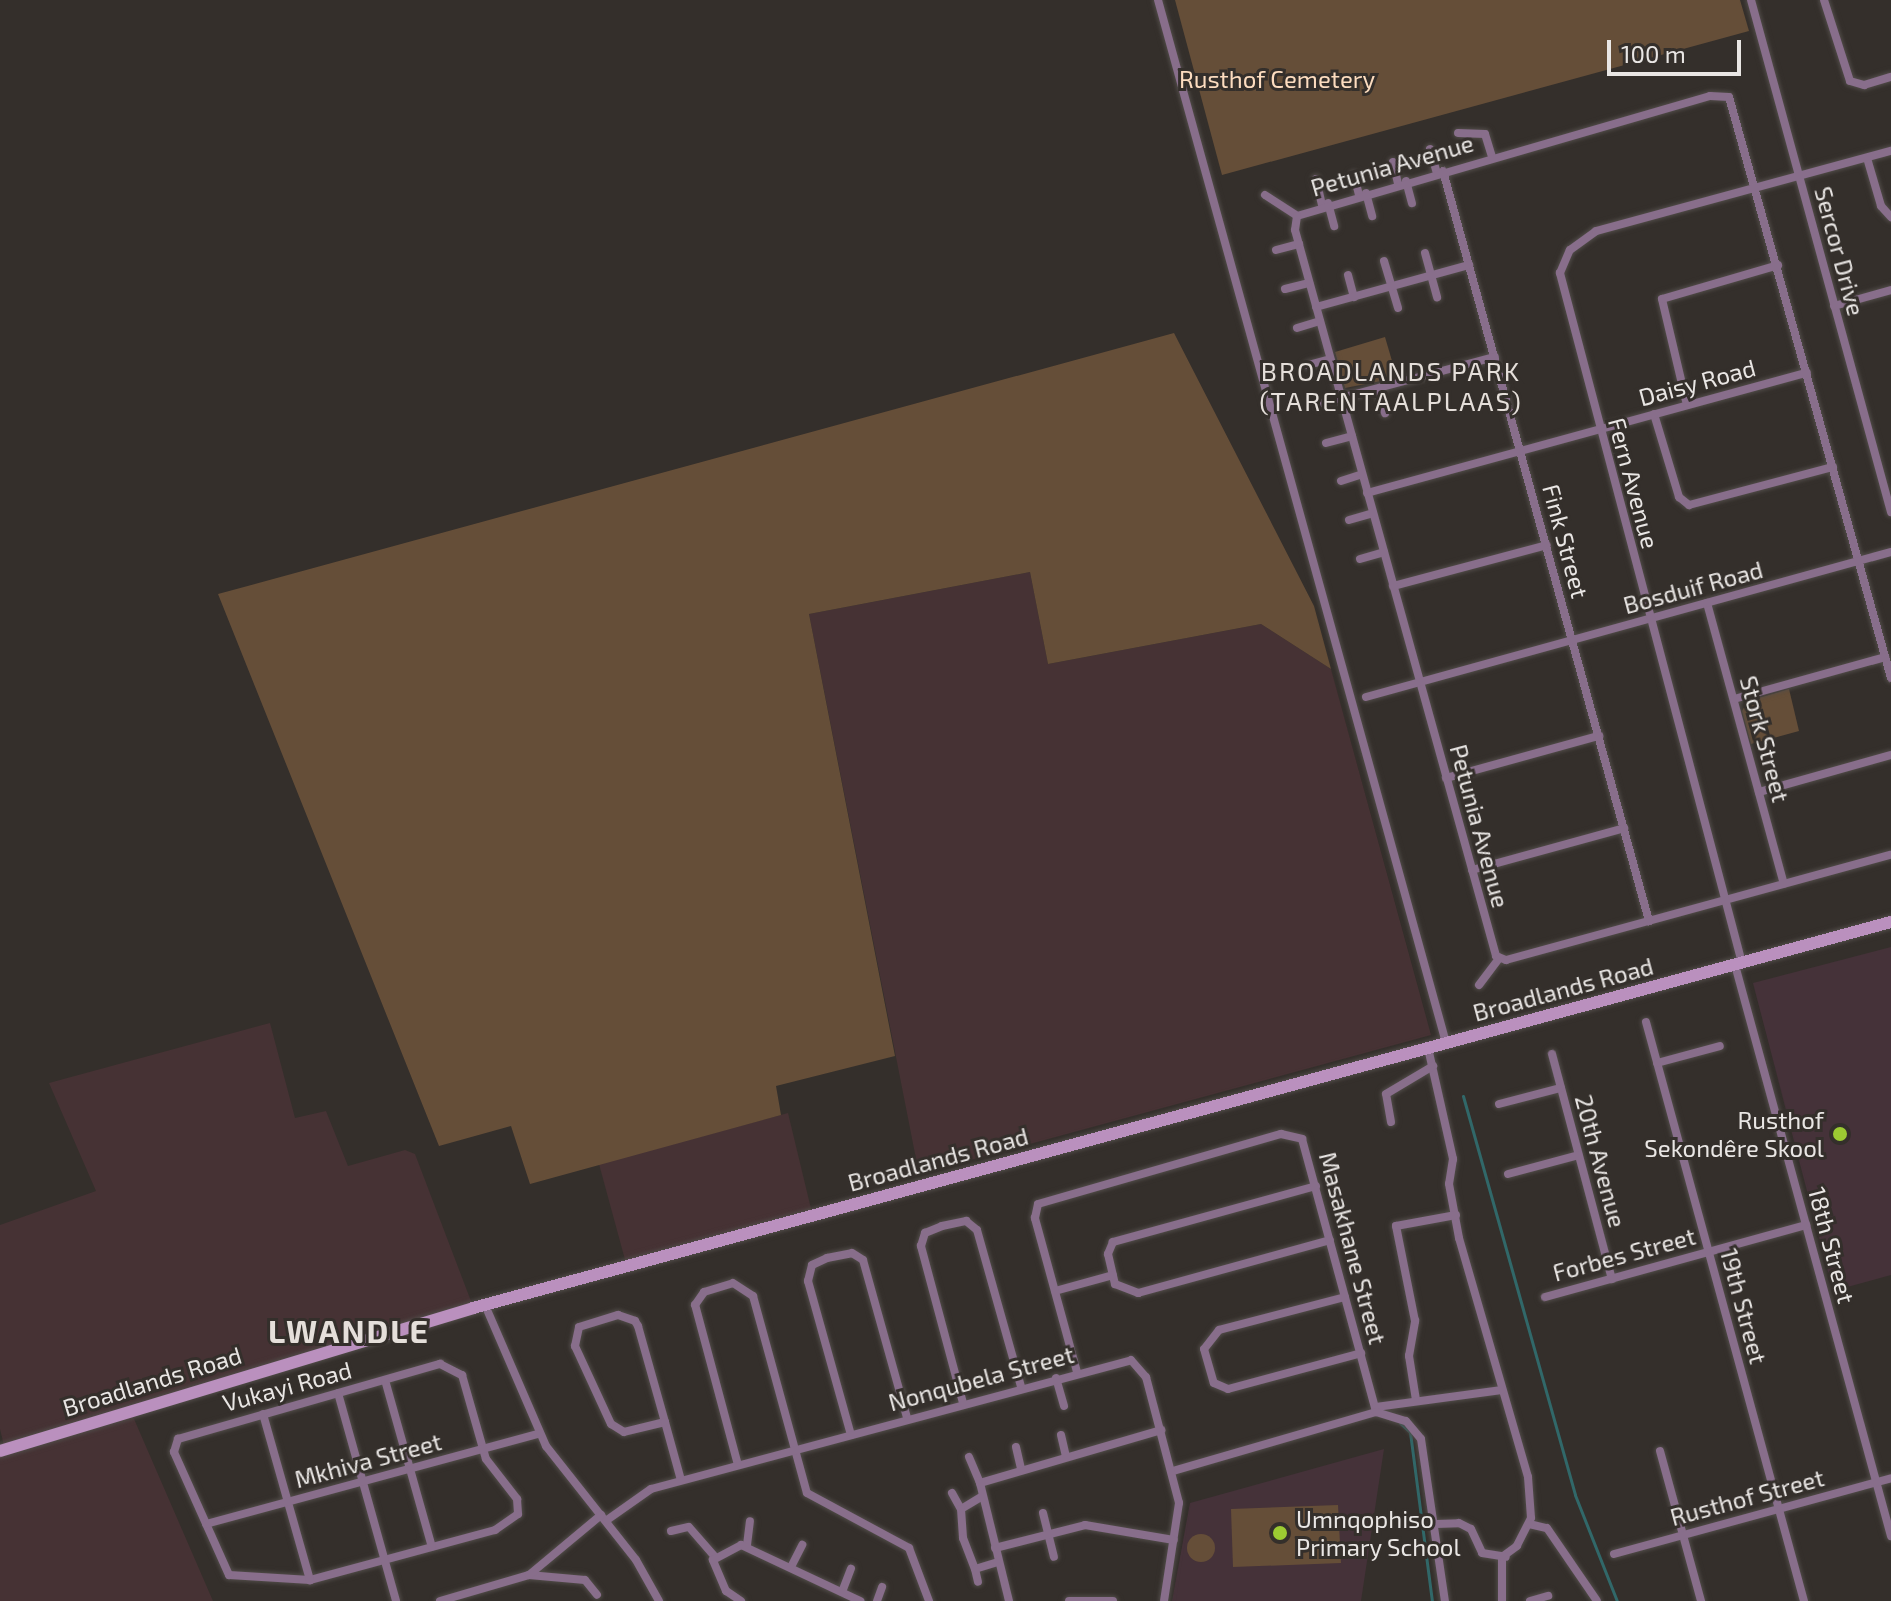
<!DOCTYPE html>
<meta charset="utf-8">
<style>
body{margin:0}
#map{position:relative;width:1891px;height:1601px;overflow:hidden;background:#342f2b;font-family:"Exo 2",sans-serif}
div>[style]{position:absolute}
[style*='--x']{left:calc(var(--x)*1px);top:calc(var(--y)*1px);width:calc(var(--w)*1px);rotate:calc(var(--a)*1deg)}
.industrial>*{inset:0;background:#463234}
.education>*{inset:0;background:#453239}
.green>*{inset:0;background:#654e38}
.round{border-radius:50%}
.stream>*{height:3px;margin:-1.5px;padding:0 1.5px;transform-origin:1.5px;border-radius:1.5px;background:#316869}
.roads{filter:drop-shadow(0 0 2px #514c49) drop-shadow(0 0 2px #514c49)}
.street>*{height:8px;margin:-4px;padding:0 4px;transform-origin:4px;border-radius:4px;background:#886e8b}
.secondary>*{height:12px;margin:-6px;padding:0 6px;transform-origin:6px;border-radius:6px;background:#ba90be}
.dots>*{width:22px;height:22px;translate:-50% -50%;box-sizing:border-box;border:4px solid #342f2b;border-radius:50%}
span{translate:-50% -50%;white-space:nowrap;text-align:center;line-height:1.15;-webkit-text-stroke:6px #342f2b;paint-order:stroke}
.park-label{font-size:24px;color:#fcdcbf}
.street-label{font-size:24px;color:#e9e6e4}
.poi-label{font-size:24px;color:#e9e6e4}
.right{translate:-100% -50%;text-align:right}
.left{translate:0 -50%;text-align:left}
.neighbourhood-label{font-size:26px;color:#e5dfda;letter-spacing:2px}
.district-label{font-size:32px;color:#e5dfda;font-weight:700;letter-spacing:2px}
.scale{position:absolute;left:1607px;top:40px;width:134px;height:36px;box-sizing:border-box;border:4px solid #e9e6e4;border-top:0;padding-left:10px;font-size:24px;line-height:28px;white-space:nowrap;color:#e9e6e4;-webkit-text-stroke:6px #342f2b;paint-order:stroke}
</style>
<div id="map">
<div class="industrial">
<i style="clip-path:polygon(1030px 572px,1048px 664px,1261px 624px,1331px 669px,1431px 1035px,919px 1174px,809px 614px)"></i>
<i style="clip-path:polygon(270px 1023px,295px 1118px,326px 1111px,348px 1166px,405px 1150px,415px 1154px,474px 1309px,131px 1412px,213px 1601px,0 1601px,0 1452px,5px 1450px,0 1429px,0 1225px,96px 1191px,49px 1083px)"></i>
<i style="clip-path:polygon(788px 1113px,813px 1217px,627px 1267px,599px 1164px)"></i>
</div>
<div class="education">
<i style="clip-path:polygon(1891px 947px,1891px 1275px,1833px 1291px,1753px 983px)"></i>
<i style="clip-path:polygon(1384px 1449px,1361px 1601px,1172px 1601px,1190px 1503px)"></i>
</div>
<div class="green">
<i style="clip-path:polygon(1175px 0,1740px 0,1749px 31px,1222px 175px)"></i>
<i style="clip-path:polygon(1174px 333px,1314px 606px,1331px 669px,1261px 624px,1048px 664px,1030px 572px,809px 614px,895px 1056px,776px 1086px,781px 1115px,530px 1184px,511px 1126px,439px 1146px,218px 594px)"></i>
<i style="clip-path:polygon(1385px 337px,1397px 378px,1345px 388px,1335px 352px)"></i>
<i style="clip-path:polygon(1789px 689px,1799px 731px,1751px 744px,1742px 711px,1748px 701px)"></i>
<i style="clip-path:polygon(1338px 1505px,1341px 1563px,1233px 1567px,1231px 1509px)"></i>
<i class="round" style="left:1187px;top:1534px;width:28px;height:28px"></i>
</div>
<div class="stream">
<i style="--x:1463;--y:1096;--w:414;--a:74.3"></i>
<i style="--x:1575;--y:1495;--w:114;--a:68.4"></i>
<i style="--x:1400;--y:1423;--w:13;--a:42"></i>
<i style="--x:1410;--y:1432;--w:170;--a:82.6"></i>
</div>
<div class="roads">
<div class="street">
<i style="--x:1158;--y:0;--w:1082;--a:74.56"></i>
<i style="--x:1751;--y:0;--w:531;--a:74.71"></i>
<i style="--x:1824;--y:0;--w:85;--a:72.2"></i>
<i style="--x:1850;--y:81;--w:15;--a:16"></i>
<i style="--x:1864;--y:85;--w:28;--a:-17"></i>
<i style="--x:1458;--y:133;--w:27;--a:2"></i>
<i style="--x:1485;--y:134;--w:24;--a:73"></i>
<i style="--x:1430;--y:149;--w:25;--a:74"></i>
<i style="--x:1867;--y:158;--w:50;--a:73.7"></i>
<i style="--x:1881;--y:206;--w:15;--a:48"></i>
<i style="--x:1393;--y:162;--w:23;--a:77"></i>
<i style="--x:1443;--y:171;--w:778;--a:74.64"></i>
<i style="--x:1354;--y:175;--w:21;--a:76"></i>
<i style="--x:1316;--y:179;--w:27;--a:77"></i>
<i style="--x:1406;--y:181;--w:23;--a:75"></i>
<i style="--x:1366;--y:193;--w:24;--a:75"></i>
<i style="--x:1265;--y:195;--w:38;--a:33"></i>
<i style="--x:1328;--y:203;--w:24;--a:75"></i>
<i style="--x:1276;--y:250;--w:24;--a:-15"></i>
<i style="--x:1425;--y:253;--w:46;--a:74.7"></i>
<i style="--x:1384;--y:261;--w:49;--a:73.4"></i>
<i style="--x:1348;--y:275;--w:23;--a:75"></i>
<i style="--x:1285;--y:289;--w:25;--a:-14"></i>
<i style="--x:1834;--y:306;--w:59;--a:-15.7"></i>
<i style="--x:1316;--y:307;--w:159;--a:-15.4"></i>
<i style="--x:1297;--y:328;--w:24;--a:-17"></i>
<i style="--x:1308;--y:365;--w:23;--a:-15"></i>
<i style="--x:1379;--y:389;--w:25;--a:76"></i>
<i style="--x:1318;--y:404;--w:183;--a:-14.9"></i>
<i style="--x:1687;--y:405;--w:109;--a:-103.3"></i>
<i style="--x:1662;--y:299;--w:121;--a:-16.3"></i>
<i style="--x:1654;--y:414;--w:87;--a:73.2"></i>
<i style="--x:1679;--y:497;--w:13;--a:39"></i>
<i style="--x:1689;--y:505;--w:149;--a:-14.8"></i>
<i style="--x:1326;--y:443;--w:27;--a:-15"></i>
<i style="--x:1341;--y:481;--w:22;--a:-18"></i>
<i style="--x:1367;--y:493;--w:456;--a:-15.3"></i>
<i style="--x:1349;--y:520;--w:25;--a:-16"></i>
<i style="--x:1360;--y:559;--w:25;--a:-16"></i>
<i style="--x:1393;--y:586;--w:159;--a:-14.9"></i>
<i style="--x:1707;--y:603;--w:291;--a:74.7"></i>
<i style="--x:1891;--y:678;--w:603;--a:-105.58"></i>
<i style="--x:1729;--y:97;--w:19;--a:-177"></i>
<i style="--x:1710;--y:96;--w:430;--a:163.8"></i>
<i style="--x:1297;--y:216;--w:14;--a:98"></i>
<i style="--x:1295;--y:230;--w:753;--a:74.52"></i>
<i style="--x:1496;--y:956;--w:11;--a:22"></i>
<i style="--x:1506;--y:960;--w:399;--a:-15.3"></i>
<i style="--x:1366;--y:697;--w:545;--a:-15.44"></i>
<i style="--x:1734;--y:699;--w:157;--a:-15.5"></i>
<i style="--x:1446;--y:778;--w:159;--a:-15.4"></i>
<i style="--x:1759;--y:792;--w:137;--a:-15.7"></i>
<i style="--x:1472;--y:870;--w:158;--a:-15.4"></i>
<i style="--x:1742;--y:963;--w:714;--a:-104.78"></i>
<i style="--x:1560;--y:273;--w:25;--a:-67"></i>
<i style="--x:1570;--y:250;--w:32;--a:-36"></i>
<i style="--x:1596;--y:231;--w:306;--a:-15.2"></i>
<i style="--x:1735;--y:965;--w:592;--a:74.72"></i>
<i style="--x:1479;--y:985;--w:34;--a:-53"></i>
<i style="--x:1646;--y:1022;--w:600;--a:74.74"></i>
<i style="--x:1428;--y:1048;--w:114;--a:77.3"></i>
<i style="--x:1453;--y:1159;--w:25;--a:99"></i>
<i style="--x:1449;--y:1184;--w:55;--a:79.5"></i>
<i style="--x:1459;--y:1238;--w:249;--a:73.9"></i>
<i style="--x:1528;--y:1477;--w:41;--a:85.8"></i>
<i style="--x:1531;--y:1518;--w:31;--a:117"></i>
<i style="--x:1517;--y:1546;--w:19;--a:144"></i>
<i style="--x:1502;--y:1557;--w:44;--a:90"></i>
<i style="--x:1552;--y:1054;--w:233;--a:75.1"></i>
<i style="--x:1657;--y:1063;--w:65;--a:-15.1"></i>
<i style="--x:1499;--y:1104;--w:64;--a:-14.5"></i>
<i style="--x:1391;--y:1122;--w:28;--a:-100"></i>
<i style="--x:1386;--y:1094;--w:55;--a:-30.8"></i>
<i style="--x:1508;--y:1174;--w:73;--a:-15"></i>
<i style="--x:1316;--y:1186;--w:211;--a:164.6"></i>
<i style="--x:1113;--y:1242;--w:13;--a:113"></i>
<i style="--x:1108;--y:1254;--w:31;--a:77"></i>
<i style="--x:1115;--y:1284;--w:25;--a:21"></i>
<i style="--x:1138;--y:1293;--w:199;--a:-15.4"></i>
<i style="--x:1055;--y:1291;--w:60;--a:-15.4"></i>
<i style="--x:1345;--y:1297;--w:130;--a:165.3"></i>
<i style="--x:1219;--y:1330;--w:24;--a:128"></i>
<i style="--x:1204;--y:1349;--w:35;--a:74"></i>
<i style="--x:1214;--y:1383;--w:15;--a:23"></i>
<i style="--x:1228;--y:1389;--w:138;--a:-15.1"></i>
<i style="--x:1545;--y:1297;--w:271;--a:-15.4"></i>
<i style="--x:485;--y:1305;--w:154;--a:66.6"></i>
<i style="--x:546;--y:1446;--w:145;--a:51.7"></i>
<i style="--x:636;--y:1560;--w:47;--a:60.7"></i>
<i style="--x:440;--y:1364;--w:25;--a:27"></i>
<i style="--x:462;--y:1375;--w:87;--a:74.1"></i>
<i style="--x:486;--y:1459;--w:51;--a:52.2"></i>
<i style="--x:517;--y:1499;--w:15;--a:86"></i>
<i style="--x:518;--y:1514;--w:28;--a:145"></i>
<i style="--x:495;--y:1530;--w:192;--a:164.9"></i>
<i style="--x:310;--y:1580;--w:81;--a:-176.5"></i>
<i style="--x:229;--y:1575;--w:135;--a:-114.1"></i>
<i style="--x:174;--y:1452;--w:14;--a:-73"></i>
<i style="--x:178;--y:1439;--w:273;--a:-16"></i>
<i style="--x:1077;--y:1372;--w:160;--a:-105.3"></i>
<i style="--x:1035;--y:1218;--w:14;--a:-78"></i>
<i style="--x:1038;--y:1204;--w:253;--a:-16.1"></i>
<i style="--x:1281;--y:1134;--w:22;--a:13"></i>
<i style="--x:1302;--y:1139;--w:283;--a:74.8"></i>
<i style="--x:1376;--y:1412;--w:211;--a:163.8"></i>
<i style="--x:1056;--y:1378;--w:29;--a:74"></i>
<i style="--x:385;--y:1380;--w:173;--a:74.3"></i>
<i style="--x:338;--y:1393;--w:216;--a:74.4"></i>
<i style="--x:1416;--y:1400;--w:45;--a:-99"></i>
<i style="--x:1409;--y:1356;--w:36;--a:-80"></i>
<i style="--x:1415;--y:1321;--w:97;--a:-101.3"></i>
<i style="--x:1396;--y:1226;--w:61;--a:-10.4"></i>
<i style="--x:963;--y:1403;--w:163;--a:-105"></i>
<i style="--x:921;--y:1246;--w:14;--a:-73"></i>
<i style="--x:925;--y:1233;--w:18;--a:-22"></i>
<i style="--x:942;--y:1226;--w:25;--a:-12"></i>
<i style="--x:966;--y:1221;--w:14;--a:39"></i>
<i style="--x:977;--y:1230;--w:163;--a:74.3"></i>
<i style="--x:1376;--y:1407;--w:127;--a:-7.7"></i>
<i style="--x:1376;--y:1412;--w:31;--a:17"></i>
<i style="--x:1406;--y:1421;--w:23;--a:50"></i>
<i style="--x:1421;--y:1439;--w:164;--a:81.6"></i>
<i style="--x:263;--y:1414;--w:173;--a:74.2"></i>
<i style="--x:665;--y:1422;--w:42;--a:166.3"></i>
<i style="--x:624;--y:1432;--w:15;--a:-148"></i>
<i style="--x:611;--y:1424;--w:86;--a:-114.8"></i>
<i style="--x:575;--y:1346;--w:19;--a:-78"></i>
<i style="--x:579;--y:1327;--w:41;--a:-17.1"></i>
<i style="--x:618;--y:1315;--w:18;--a:19"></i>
<i style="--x:635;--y:1321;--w:6;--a:59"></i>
<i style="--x:638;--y:1326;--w:100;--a:74.3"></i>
<i style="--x:665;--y:1422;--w:60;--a:74.6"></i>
<i style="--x:851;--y:1435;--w:160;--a:-105.6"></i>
<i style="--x:808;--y:1281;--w:16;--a:-76"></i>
<i style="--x:812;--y:1265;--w:17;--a:-25"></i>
<i style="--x:827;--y:1258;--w:25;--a:-11"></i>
<i style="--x:852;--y:1253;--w:13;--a:32"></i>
<i style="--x:863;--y:1260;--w:164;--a:74.4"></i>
<i style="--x:1061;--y:1435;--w:22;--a:77"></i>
<i style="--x:1016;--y:1447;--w:23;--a:77"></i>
<i style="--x:1660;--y:1451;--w:156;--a:74.7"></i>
<i style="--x:969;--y:1457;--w:28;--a:67"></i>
<i style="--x:738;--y:1465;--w:166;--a:-105"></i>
<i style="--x:695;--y:1305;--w:16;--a:-55"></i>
<i style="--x:704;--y:1292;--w:30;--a:-17"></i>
<i style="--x:733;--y:1283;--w:24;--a:33"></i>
<i style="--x:753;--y:1296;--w:204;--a:74.7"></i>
<i style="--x:807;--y:1493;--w:116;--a:28.3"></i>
<i style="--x:909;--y:1548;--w:57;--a:69.3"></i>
<i style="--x:952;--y:1493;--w:18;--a:61"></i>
<i style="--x:981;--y:1497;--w:23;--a:149"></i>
<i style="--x:961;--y:1509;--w:29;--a:86"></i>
<i style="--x:963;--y:1538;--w:33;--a:69"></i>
<i style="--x:975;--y:1569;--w:24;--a:-17"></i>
<i style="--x:1043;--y:1513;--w:45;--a:76"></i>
<i style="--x:607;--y:1520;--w:54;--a:-35.2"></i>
<i style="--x:651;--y:1489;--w:497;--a:-15"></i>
<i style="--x:1131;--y:1360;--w:23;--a:49"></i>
<i style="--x:1146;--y:1377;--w:130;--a:75.3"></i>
<i style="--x:1179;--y:1503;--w:99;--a:98.7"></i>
<i style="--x:206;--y:1524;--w:346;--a:-15.2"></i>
<i style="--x:1436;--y:1524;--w:23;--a:-2"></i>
<i style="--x:1459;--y:1523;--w:13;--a:27"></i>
<i style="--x:1471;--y:1529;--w:26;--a:65"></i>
<i style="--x:1482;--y:1553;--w:24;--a:9"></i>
<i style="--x:1529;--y:1524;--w:18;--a:13"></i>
<i style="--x:1547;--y:1528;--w:88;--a:55.6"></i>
<i style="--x:671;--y:1531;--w:18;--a:-13"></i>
<i style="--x:689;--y:1527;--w:38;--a:49"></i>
<i style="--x:747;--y:1545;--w:24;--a:-83"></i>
<i style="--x:995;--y:1548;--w:93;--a:-14.3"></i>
<i style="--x:1085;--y:1525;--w:90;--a:9.6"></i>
<i style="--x:1614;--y:1554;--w:287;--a:-15.3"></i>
<i style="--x:791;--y:1567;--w:25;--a:-63"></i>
<i style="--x:975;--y:1569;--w:13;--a:77"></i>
<i style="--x:529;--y:1575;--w:56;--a:5.1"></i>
<i style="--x:585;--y:1580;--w:19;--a:51"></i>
<i style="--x:842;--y:1592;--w:25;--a:-69"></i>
<i style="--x:440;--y:1601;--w:93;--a:-16.3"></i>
<i style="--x:529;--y:1575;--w:94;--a:-39.8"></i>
<i style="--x:741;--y:1601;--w:18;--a:-146"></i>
<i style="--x:726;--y:1591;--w:34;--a:-113"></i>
<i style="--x:713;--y:1560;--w:32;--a:-28"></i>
<i style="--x:741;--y:1545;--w:132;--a:25.2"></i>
<i style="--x:877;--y:1601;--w:15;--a:-70"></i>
<i style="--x:1009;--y:1601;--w:122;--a:-103.8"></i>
<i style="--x:980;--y:1483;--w:189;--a:-16.3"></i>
<i style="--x:1069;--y:1601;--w:44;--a:0"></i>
<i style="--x:1530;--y:1601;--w:19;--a:-16"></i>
</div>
<div class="secondary">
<i style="--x:0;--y:1451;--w:494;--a:-16.8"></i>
<i style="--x:473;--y:1308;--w:1470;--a:-15.23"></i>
</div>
</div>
<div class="dots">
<i style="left:1840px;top:1134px;background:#9ccb32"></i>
<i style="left:1280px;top:1533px;background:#9ccb32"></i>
</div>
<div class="park-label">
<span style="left:1277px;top:79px">Rusthof Cemetery</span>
</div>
<div class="street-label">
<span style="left:1392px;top:165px;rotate:-16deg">Petunia Avenue</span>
<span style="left:1840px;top:251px;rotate:75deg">Sercor Drive</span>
<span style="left:1697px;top:382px;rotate:-15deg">Daisy Road</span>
<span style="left:1634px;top:483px;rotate:75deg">Fern Avenue</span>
<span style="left:1566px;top:541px;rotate:75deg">Fink Street</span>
<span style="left:1693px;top:587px;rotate:-15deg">Bosduif Road</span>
<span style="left:1765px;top:739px;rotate:75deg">Stork Street</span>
<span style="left:1480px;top:826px;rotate:75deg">Petunia Avenue</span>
<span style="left:1563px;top:989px;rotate:-15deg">Broadlands Road</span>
<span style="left:938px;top:1159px;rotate:-15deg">Broadlands Road</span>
<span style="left:1601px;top:1161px;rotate:75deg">20th Avenue</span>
<span style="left:1832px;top:1245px;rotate:75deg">18th Street</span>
<span style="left:1353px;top:1248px;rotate:75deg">Masakhane Street</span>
<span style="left:1624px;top:1254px;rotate:-15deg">Forbes Street</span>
<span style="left:1744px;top:1306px;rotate:75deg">19th Street</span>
<span style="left:981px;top:1378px;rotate:-15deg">Nonqubela Street</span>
<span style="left:152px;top:1381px;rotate:-17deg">Broadlands Road</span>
<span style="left:287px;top:1386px;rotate:-15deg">Vukayi Road</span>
<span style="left:368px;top:1460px;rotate:-15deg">Mkhiva Street</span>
<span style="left:1747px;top:1497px;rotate:-15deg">Rusthof Street</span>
</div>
<div class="poi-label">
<span class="right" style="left:1824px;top:1134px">Rusthof<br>Sekondêre Skool</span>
<span class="left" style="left:1296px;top:1533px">Umnqophiso<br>Primary School</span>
</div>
<div class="neighbourhood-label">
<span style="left:1391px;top:386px">BROADLANDS PARK<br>(TARENTAALPLAAS)</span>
</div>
<div class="district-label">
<span style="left:349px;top:1330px">LWANDLE</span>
</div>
<div class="scale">100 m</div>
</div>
